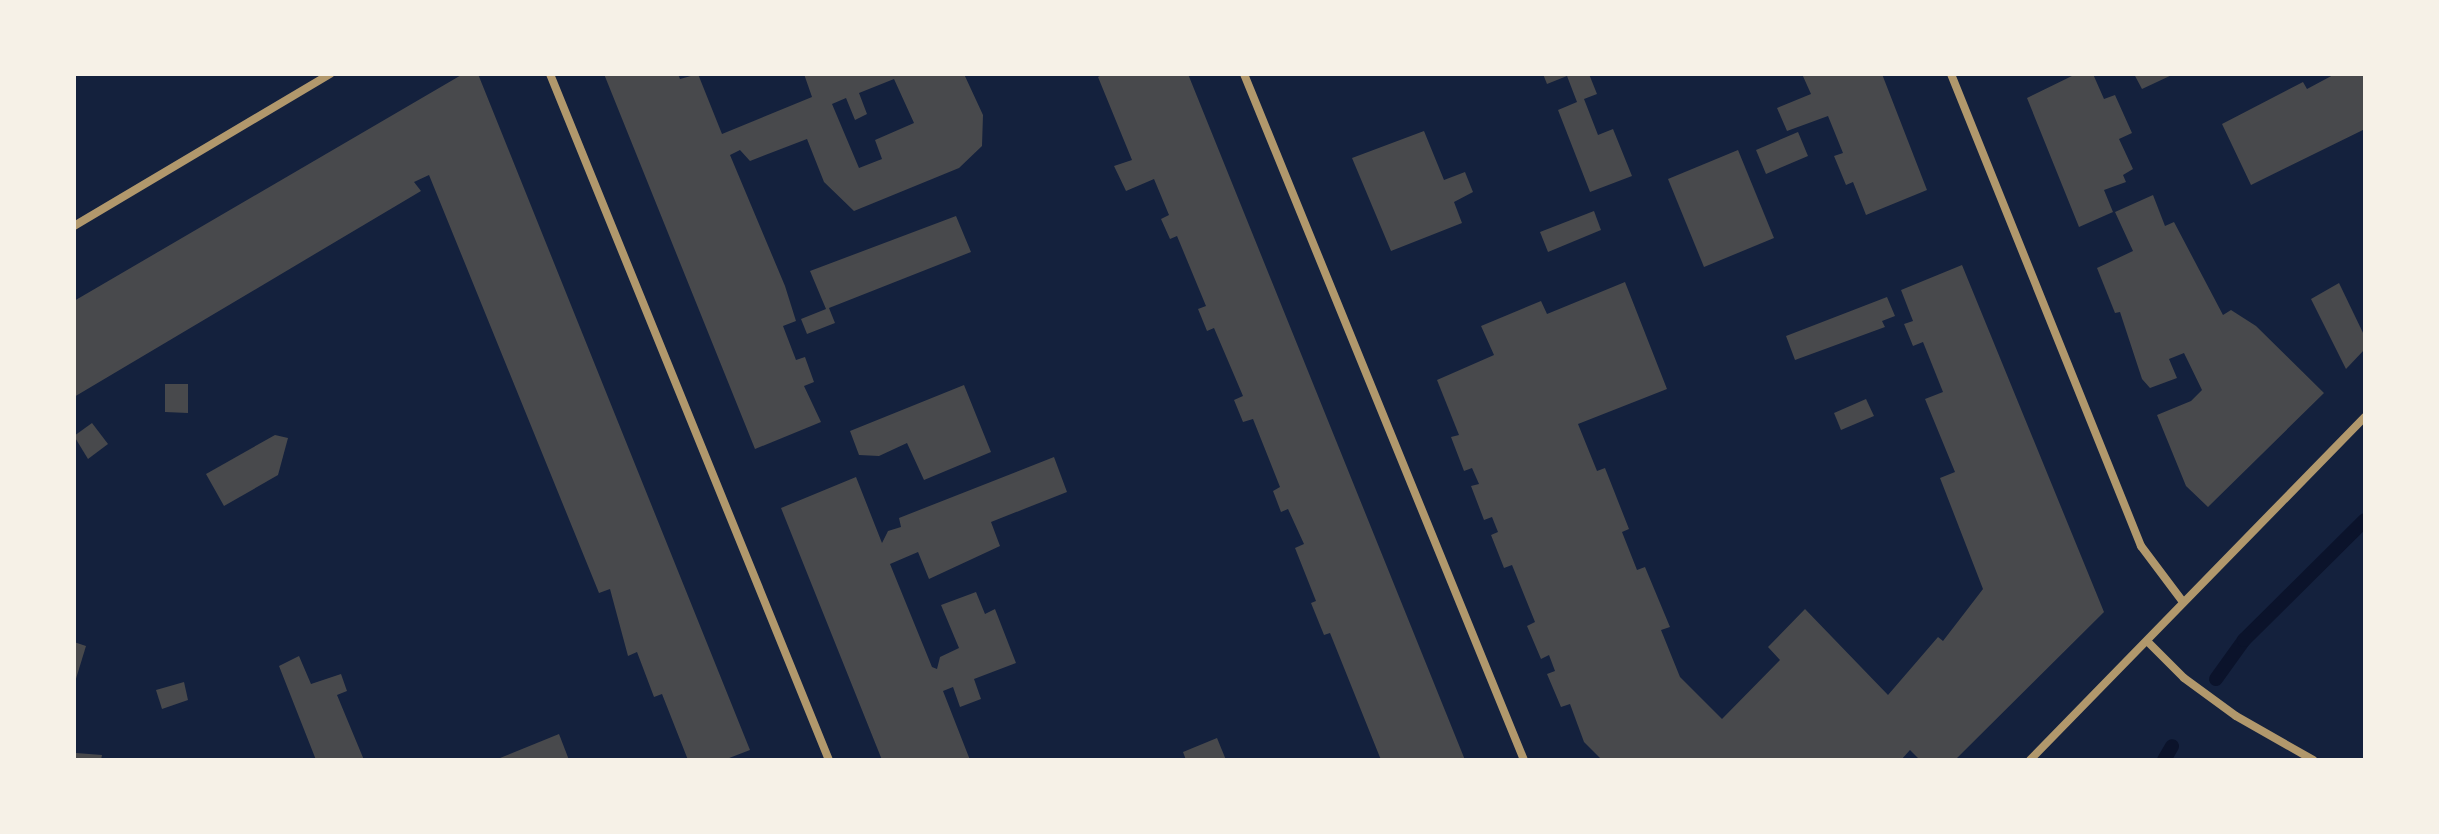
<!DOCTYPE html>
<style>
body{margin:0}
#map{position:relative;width:2439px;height:834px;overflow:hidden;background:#14213d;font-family:"Alegreya Sans",sans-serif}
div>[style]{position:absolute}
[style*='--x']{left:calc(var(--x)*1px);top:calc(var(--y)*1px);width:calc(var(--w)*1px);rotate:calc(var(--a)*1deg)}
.stream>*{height:14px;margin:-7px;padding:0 7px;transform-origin:7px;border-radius:7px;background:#0b132b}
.building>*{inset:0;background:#48494c}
.minor>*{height:8px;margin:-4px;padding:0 4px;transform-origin:4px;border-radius:4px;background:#b1986c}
span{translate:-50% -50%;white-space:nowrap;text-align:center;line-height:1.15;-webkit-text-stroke:7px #f6f1e7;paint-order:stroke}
.frame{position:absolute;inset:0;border:76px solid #f6f1e7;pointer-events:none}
</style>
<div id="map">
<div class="stream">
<i style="--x:2216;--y:679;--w:48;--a:-54.3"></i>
<i style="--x:2244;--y:640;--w:170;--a:-44.8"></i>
<i style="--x:2164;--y:760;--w:16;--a:-60"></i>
</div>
<div class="building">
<i style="clip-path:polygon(463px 74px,478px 74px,750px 750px,724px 760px,688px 760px,662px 694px,654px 697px,637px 652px,628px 656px,610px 589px,599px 593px,429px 175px,414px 182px,421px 191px,74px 397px,74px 301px)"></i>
<i style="clip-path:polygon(evenodd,604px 74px,678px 74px,680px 79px,698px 74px,722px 134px,812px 97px,804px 74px,964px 74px,983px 115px,982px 146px,959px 168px,854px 211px,824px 182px,807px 139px,750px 161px,740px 150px,730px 155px,785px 286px,796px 321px,783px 326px,796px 360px,805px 357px,814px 382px,804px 386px,821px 422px,755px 449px,604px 74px,894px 79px,914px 123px,875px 140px,882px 159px,859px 168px,832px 104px,846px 98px,855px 120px,867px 114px,859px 93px,894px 79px)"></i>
<i style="clip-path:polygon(1103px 74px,1188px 74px,1465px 760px,1381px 760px,1330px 633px,1324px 635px,1311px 603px,1316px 601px,1295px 548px,1304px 544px,1288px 509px,1281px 512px,1273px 491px,1280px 487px,1253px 419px,1243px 422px,1234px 400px,1243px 396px,1214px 328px,1207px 331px,1198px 309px,1206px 306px,1177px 236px,1170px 239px,1161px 219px,1169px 215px,1154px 179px,1126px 191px,1114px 166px,1132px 160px,1098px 77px)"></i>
<i style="clip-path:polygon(1543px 74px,1589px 74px,1597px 94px,1584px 99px,1598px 135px,1613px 129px,1632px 176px,1590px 192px,1558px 110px,1577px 102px,1567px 76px,1547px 84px)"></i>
<i style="clip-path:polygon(1802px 74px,1882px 74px,1927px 190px,1866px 215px,1853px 182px,1846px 185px,1834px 156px,1843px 153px,1828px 116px,1787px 131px,1777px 108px,1811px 94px)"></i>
<i style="clip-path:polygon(2076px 74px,2093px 74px,2104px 99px,2115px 95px,2132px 133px,2119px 139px,2133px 169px,2123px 175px,2126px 182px,2104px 190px,2113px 212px,2079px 227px,2027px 98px)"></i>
<i style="clip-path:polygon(2134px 74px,2174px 74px,2142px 89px)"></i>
<i style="clip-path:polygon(2335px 74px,2365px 74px,2365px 129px,2251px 185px,2222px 124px,2303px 82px,2307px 89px)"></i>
<i style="clip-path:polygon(1424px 131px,1444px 180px,1465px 172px,1473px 192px,1454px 202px,1462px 223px,1391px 251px,1352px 158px)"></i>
<i style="clip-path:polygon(1798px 132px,1808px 156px,1766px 174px,1756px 150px)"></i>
<i style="clip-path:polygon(1738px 150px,1774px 238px,1704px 267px,1668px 179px)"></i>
<i style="clip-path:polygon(2153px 195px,2165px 226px,2174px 222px,2223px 315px,2231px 310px,2256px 326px,2324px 393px,2208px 507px,2186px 486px,2157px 415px,2191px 401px,2202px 390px,2184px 353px,2169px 359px,2177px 378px,2150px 388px,2142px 379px,2120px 312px,2115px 313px,2097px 268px,2133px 251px,2115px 212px)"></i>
<i style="clip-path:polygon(1594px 211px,1601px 230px,1548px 252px,1540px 232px)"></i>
<i style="clip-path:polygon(956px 216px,971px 252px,829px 308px,835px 323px,807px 334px,801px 319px,826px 309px,810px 271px)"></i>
<i style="clip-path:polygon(1962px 265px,2104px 612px,1955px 760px,1920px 760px,1910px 750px,1901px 760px,1602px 760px,1584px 742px,1570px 704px,1561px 707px,1547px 674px,1555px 671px,1549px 655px,1541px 659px,1527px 626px,1535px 622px,1512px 565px,1504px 568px,1491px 535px,1498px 532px,1492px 517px,1484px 520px,1471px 486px,1479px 484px,1472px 468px,1464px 471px,1451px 437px,1459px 435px,1437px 380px,1494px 355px,1481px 326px,1541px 301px,1547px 314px,1625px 282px,1667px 389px,1578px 424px,1597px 471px,1605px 468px,1629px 529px,1622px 532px,1637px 570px,1645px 567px,1670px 627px,1661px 630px,1680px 677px,1722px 719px,1780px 660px,1768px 647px,1805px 609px,1888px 695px,1938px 637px,1943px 641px,1983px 589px,1940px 478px,1955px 472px,1925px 399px,1943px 392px,1923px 342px,1913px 346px,1904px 324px,1913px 321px,1901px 290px)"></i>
<i style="clip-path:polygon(2339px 283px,2365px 337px,2365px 349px,2346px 369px,2311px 299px)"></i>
<i style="clip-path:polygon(1887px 297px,1895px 316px,1882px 321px,1885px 327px,1795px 360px,1786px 336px)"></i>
<i style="clip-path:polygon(165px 384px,188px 384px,188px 413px,165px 412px)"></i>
<i style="clip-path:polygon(964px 385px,991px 452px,924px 480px,907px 443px,879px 456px,859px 455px,850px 431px)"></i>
<i style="clip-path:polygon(1866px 399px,1874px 416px,1841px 430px,1834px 413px)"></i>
<i style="clip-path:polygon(92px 423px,108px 444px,88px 459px,74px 436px)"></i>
<i style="clip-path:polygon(275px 435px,288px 438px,278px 475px,224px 506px,206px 474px)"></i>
<i style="clip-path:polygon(1054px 457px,1067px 492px,991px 522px,1000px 546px,929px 579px,918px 552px,890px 564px,932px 667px,937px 669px,940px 657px,959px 648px,941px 605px,976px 592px,985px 614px,995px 609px,1016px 663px,974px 679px,981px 699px,960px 707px,953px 687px,943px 691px,970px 760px,882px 760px,781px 508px,856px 477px,882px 543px,888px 531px,901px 527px,899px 518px)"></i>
<i style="clip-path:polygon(74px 642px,86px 646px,75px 682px,74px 682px)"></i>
<i style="clip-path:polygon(299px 656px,311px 684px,341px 674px,347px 691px,337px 695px,364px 760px,316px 760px,279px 666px)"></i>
<i style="clip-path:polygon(184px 682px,188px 700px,162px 709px,156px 690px)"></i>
<i style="clip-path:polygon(559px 734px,569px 760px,495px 760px)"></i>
<i style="clip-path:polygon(1217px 738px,1226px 760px,1186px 760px,1183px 752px)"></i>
<i style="clip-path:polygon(76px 753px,102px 755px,101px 760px,75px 760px)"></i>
</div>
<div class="minor">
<i style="--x:550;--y:74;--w:741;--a:67.87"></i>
<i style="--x:1244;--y:74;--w:741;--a:67.8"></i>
<i style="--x:1951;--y:74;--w:509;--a:68.07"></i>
<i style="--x:2141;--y:546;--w:70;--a:53.1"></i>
<i style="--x:74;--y:226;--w:298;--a:-30.7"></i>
<i style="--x:2147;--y:641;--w:52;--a:45"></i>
<i style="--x:2184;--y:678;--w:64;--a:36.2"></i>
<i style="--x:2236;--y:716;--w:89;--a:29.7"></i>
<i style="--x:2030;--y:760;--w:479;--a:-45.7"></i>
</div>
<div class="frame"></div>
</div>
